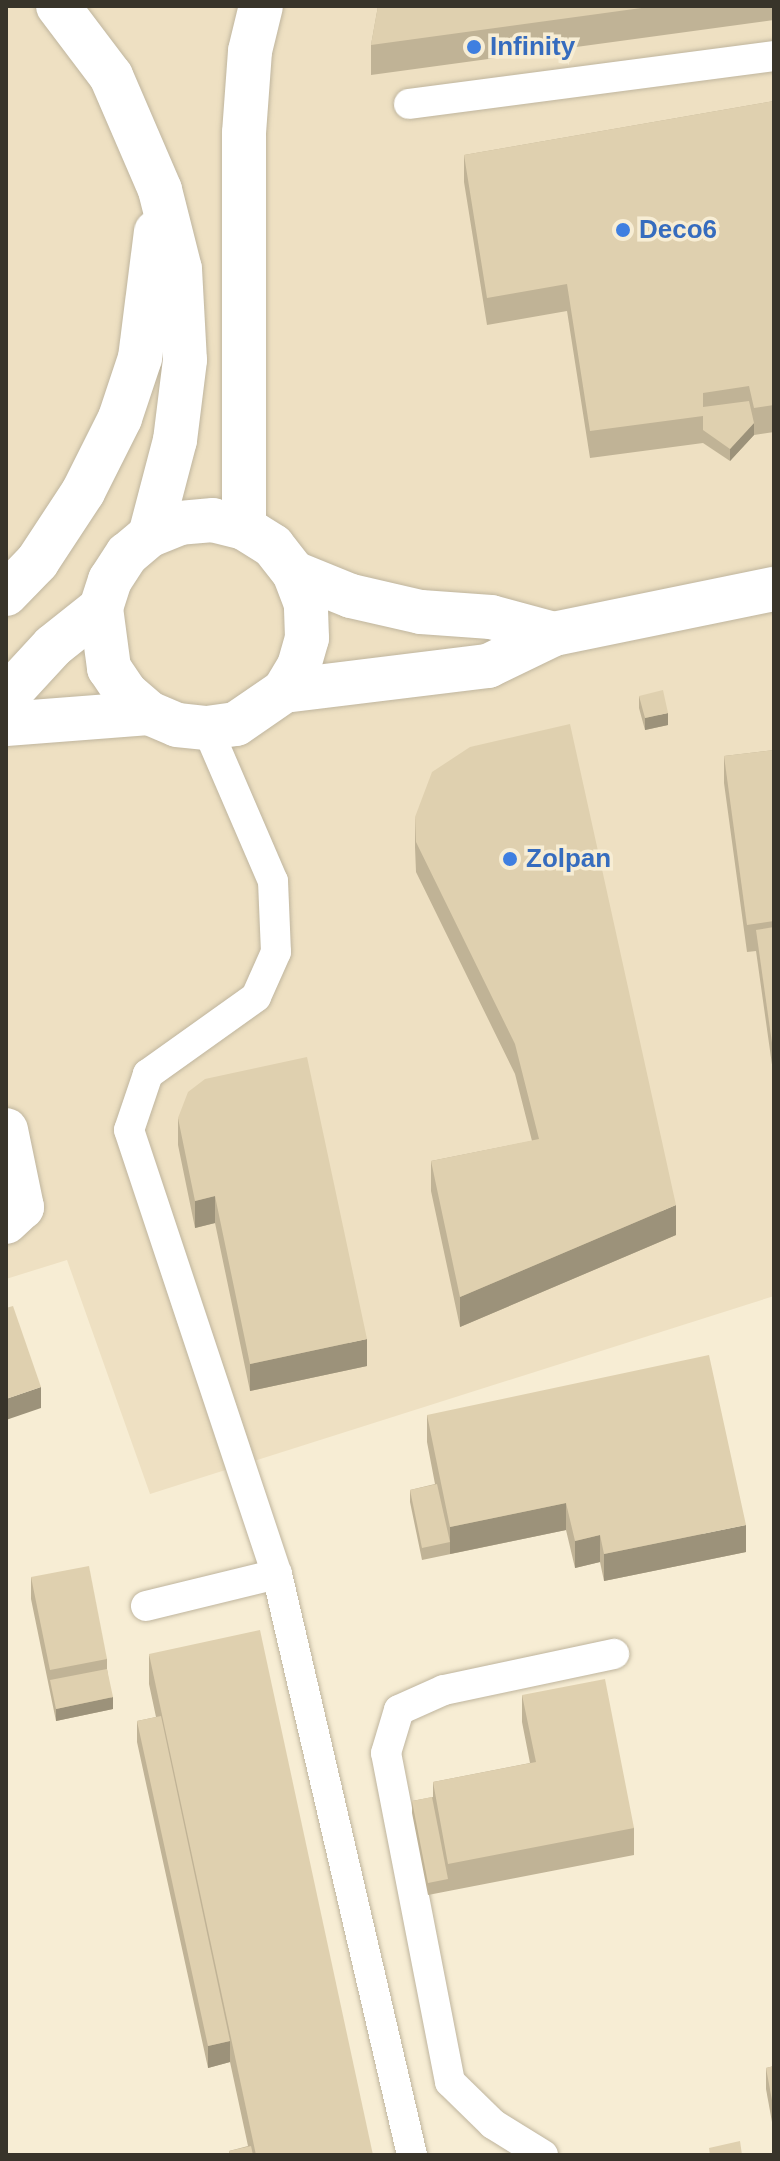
<!DOCTYPE html>
<style>
body{margin:0}
#map{position:relative;width:780px;height:2161px;overflow:hidden;background:#f7edd4;font-family:Arial,sans-serif}
div>[style]{position:absolute}
[style*='--x']{left:calc(var(--x)*1px);top:calc(var(--y)*1px);width:calc(var(--w)*1px);rotate:calc(var(--a)*1deg)}
.built>*{inset:0;background:#eee0c2}
.roads{filter:drop-shadow(0 0 2px #bfb59e) drop-shadow(0 0 2px #bfb59e)}
.service>*{height:30px;margin:-15px;padding:0 15px;transform-origin:15px;border-radius:15px;background:#fff}
.minor>*{height:44px;margin:-22px;padding:0 22px;transform-origin:22px;border-radius:22px;background:#fff}
.tertiary>*{height:44px;margin:-22px;padding:0 22px;transform-origin:22px;border-radius:22px;background:#fff}
.trunk>*{height:44px;margin:-22px;padding:0 22px;transform-origin:22px;border-radius:22px;background:#fff}
.wall>*{inset:0;background:#c0b396}
.shaded-wall>*{inset:0;background:#9c927a}
.building>*{inset:0;background:#dfd0af}
.dots>*{width:22px;height:22px;translate:-50% -50%;box-sizing:border-box;border:4px solid #f7edd4;border-radius:50%}
span{translate:-50% -50%;white-space:nowrap;text-align:center;line-height:1.15;-webkit-text-stroke:7px #f7edd4;paint-order:stroke}
.shop-label{font-size:26px;color:#366cbe;font-weight:700}
.left{translate:0 -50%;text-align:left}
.frame{position:absolute;inset:0;border:8px solid #38342a;pointer-events:none}
</style>
<div id="map">
<div class="built">
<i style="clip-path:polygon(6px 6px,774px 6px,774px 1296px,150px 1494px,67px 1260px,6px 1279px)"></i>
</div>
<div class="roads">
<div class="service">
<i style="--x:409;--y:104;--w:368;--a:-7.5"></i>
<i style="--x:207;--y:728;--w:167;--a:66.7"></i>
<i style="--x:273;--y:881;--w:71;--a:87.6"></i>
<i style="--x:276;--y:952;--w:49;--a:114"></i>
<i style="--x:256;--y:997;--w:133;--a:144.5"></i>
<i style="--x:148;--y:1074;--w:59;--a:108.7"></i>
<i style="--x:129;--y:1130;--w:468;--a:71.6"></i>
<i style="--x:146;--y:1606;--w:135;--a:-13.7"></i>
<i style="--x:277;--y:1574;--w:596;--a:76.92"></i>
<i style="--x:543;--y:2155;--w:59;--a:-148.2"></i>
<i style="--x:493;--y:2124;--w:60;--a:-135.7"></i>
<i style="--x:450;--y:2082;--w:335;--a:-101"></i>
<i style="--x:386;--y:1753;--w:45;--a:-73.2"></i>
<i style="--x:399;--y:1710;--w:49;--a:-24"></i>
<i style="--x:444;--y:1690;--w:174;--a:-12"></i>
</div>
<div class="minor">
<i style="--x:6;--y:1130;--w:79;--a:78.3"></i>
<i style="--x:22;--y:1207;--w:22;--a:137"></i>
</div>
<div class="tertiary">
<i style="--x:294;--y:573;--w:61;--a:22"></i>
<i style="--x:351;--y:596;--w:72;--a:12.9"></i>
<i style="--x:421;--y:612;--w:70;--a:4.1"></i>
<i style="--x:491;--y:617;--w:65;--a:15.1"></i>
<i style="--x:284;--y:691;--w:29;--a:-59"></i>
<i style="--x:299;--y:666;--w:29;--a:-74"></i>
<i style="--x:307;--y:638;--w:34;--a:-92"></i>
<i style="--x:306;--y:604;--w:33;--a:-111"></i>
<i style="--x:294;--y:573;--w:34;--a:-128"></i>
<i style="--x:273;--y:546;--w:34;--a:-148"></i>
<i style="--x:244;--y:528;--w:32;--a:-166"></i>
<i style="--x:213;--y:520;--w:33;--a:175"></i>
<i style="--x:180;--y:523;--w:32;--a:158"></i>
<i style="--x:150;--y:535;--w:30;--a:140"></i>
<i style="--x:127;--y:554;--w:31;--a:123"></i>
<i style="--x:110;--y:580;--w:29;--a:108"></i>
<i style="--x:101;--y:608;--w:61;--a:82.4"></i>
<i style="--x:109;--y:668;--w:30;--a:56"></i>
<i style="--x:126;--y:693;--w:30;--a:41"></i>
<i style="--x:149;--y:713;--w:30;--a:23"></i>
<i style="--x:177;--y:725;--w:30;--a:6"></i>
<i style="--x:207;--y:728;--w:29;--a:-8"></i>
<i style="--x:236;--y:724;--w:58;--a:-34.5"></i>
<i style="--x:284;--y:691;--w:206;--a:-7"></i>
<i style="--x:488;--y:666;--w:73;--a:-25.9"></i>
<i style="--x:554;--y:634;--w:225;--a:-11.6"></i>
<i style="--x:6;--y:697;--w:69;--a:-47.3"></i>
<i style="--x:53;--y:646;--w:61;--a:-38.4"></i>
<i style="--x:6;--y:724;--w:143;--a:-4.4"></i>
</div>
<div class="trunk">
<i style="--x:58;--y:6;--w:88;--a:52.9"></i>
<i style="--x:111;--y:76;--w:124;--a:66.7"></i>
<i style="--x:160;--y:190;--w:81;--a:75.8"></i>
<i style="--x:180;--y:269;--w:91;--a:86.9"></i>
<i style="--x:185;--y:360;--w:81;--a:97.1"></i>
<i style="--x:175;--y:440;--w:98;--a:104.7"></i>
<i style="--x:244;--y:528;--w:395;--a:-90"></i>
<i style="--x:244;--y:133;--w:82;--a:-85.8"></i>
<i style="--x:250;--y:51;--w:46;--a:-76.3"></i>
<i style="--x:6;--y:594;--w:45;--a:-45.9"></i>
<i style="--x:37;--y:562;--w:84;--a:-56.7"></i>
<i style="--x:83;--y:492;--w:83;--a:-63.4"></i>
<i style="--x:120;--y:418;--w:63;--a:-71.6"></i>
<i style="--x:140;--y:358;--w:127;--a:-82.8"></i>
</div>
</div>
<div class="wall">
<i style="clip-path:polygon(378px 6px,774px 6px,774px 20px,371px 75px,371px 45px)"></i>
<i style="clip-path:polygon(774px 101px,774px 432px,754px 435px,730px 461px,703px 443px,590px 458px,567px 311px,487px 325px,464px 182px,464px 155px)"></i>
<i style="clip-path:polygon(639px 696px,668px 725px,645px 730px,639px 708px)"></i>
<i style="clip-path:polygon(774px 750px,774px 1079px,756px 951px,747px 952px,724px 783px,724px 756px)"></i>
<i style="clip-path:polygon(415px 817px,676px 1235px,460px 1327px,431px 1191px,431px 1161px,532px 1141px,515px 1074px,416px 872px,415px 847px)"></i>
<i style="clip-path:polygon(178px 1118px,367px 1366px,250px 1391px,215px 1223px,195px 1228px,178px 1145px)"></i>
<i style="clip-path:polygon(427px 1415px,746px 1552px,604px 1581px,600px 1562px,575px 1568px,566px 1530px,422px 1560px,410px 1502px,410px 1490px,435px 1484px,427px 1442px)"></i>
<i style="clip-path:polygon(31px 1577px,107px 1659px,107px 1669px,113px 1709px,56px 1721px,31px 1599px)"></i>
<i style="clip-path:polygon(149px 1654px,373px 2155px,229px 2155px,229px 2151px,248px 2146px,230px 2062px,208px 2068px,137px 1742px,137px 1721px,156px 1717px,149px 1684px)"></i>
<i style="clip-path:polygon(522px 1695px,634px 1828px,634px 1855px,428px 1895px,412px 1813px,412px 1801px,433px 1797px,433px 1782px,530px 1763px,522px 1722px)"></i>
<i style="clip-path:polygon(774px 2066px,774px 2133px,766px 2089px,766px 2068px)"></i>
</div>
<div class="shaded-wall">
<i style="clip-path:polygon(754px 423px,754px 435px,730px 461px,730px 449px)"></i>
<i style="clip-path:polygon(668px 713px,668px 725px,645px 730px,645px 718px)"></i>
<i style="clip-path:polygon(215px 1196px,215px 1223px,195px 1228px,195px 1201px)"></i>
<i style="clip-path:polygon(676px 1205px,676px 1235px,460px 1327px,460px 1297px)"></i>
<i style="clip-path:polygon(367px 1339px,367px 1366px,250px 1391px,250px 1364px)"></i>
<i style="clip-path:polygon(41px 1387px,41px 1408px,6px 1420px,6px 1399px)"></i>
<i style="clip-path:polygon(566px 1503px,566px 1530px,450px 1554px,450px 1527px)"></i>
<i style="clip-path:polygon(746px 1525px,746px 1552px,604px 1581px,604px 1554px)"></i>
<i style="clip-path:polygon(600px 1535px,600px 1562px,575px 1568px,575px 1541px)"></i>
<i style="clip-path:polygon(113px 1697px,113px 1709px,56px 1721px,56px 1709px)"></i>
<i style="clip-path:polygon(230px 2041px,230px 2062px,208px 2068px,208px 2046px)"></i>
</div>
<div class="building">
<i style="clip-path:polygon(378px 6px,656px 6px,371px 45px)"></i>
<i style="clip-path:polygon(774px 101px,774px 405px,754px 408px,749px 386px,703px 393px,703px 416px,590px 431px,567px 284px,487px 298px,464px 155px)"></i>
<i style="clip-path:polygon(749px 401px,754px 423px,730px 449px,703px 430px,703px 407px)"></i>
<i style="clip-path:polygon(663px 690px,668px 713px,645px 718px,639px 696px)"></i>
<i style="clip-path:polygon(570px 724px,676px 1205px,460px 1297px,431px 1161px,539px 1139px,515px 1044px,416px 842px,415px 817px,432px 772px,470px 747px)"></i>
<i style="clip-path:polygon(774px 750px,774px 921px,747px 925px,724px 756px)"></i>
<i style="clip-path:polygon(774px 927px,774px 1057px,756px 930px)"></i>
<i style="clip-path:polygon(307px 1057px,367px 1339px,250px 1364px,215px 1196px,195px 1201px,178px 1118px,188px 1092px,205px 1079px)"></i>
<i style="clip-path:polygon(13px 1306px,41px 1387px,6px 1399px,6px 1308px)"></i>
<i style="clip-path:polygon(709px 1355px,746px 1525px,604px 1554px,600px 1535px,575px 1541px,566px 1503px,450px 1527px,427px 1415px)"></i>
<i style="clip-path:polygon(437px 1484px,450px 1542px,422px 1548px,410px 1490px)"></i>
<i style="clip-path:polygon(89px 1566px,107px 1659px,50px 1670px,31px 1577px)"></i>
<i style="clip-path:polygon(260px 1630px,373px 2155px,256px 2155px,149px 1654px)"></i>
<i style="clip-path:polygon(107px 1669px,113px 1697px,56px 1709px,50px 1680px)"></i>
<i style="clip-path:polygon(605px 1679px,634px 1828px,448px 1864px,433px 1782px,536px 1762px,522px 1695px)"></i>
<i style="clip-path:polygon(161px 1716px,230px 2041px,208px 2046px,137px 1721px)"></i>
<i style="clip-path:polygon(432px 1797px,448px 1879px,428px 1883px,412px 1801px)"></i>
<i style="clip-path:polygon(774px 2066px,774px 2111px,766px 2068px)"></i>
<i style="clip-path:polygon(740px 2141px,742px 2155px,710px 2155px,709px 2148px)"></i>
<i style="clip-path:polygon(251px 2146px,253px 2155px,230px 2155px,229px 2151px)"></i>
</div>
<div class="dots">
<i style="left:474px;top:47px;background:#3f7fe0"></i>
<i style="left:623px;top:230px;background:#3f7fe0"></i>
<i style="left:510px;top:859px;background:#3f7fe0"></i>
</div>
<div class="shop-label">
<span class="left" style="left:490px;top:47px">Infinity</span>
<span class="left" style="left:639px;top:230px">Deco6</span>
<span class="left" style="left:526px;top:859px">Zolpan</span>
</div>
<div class="frame"></div>
</div>
